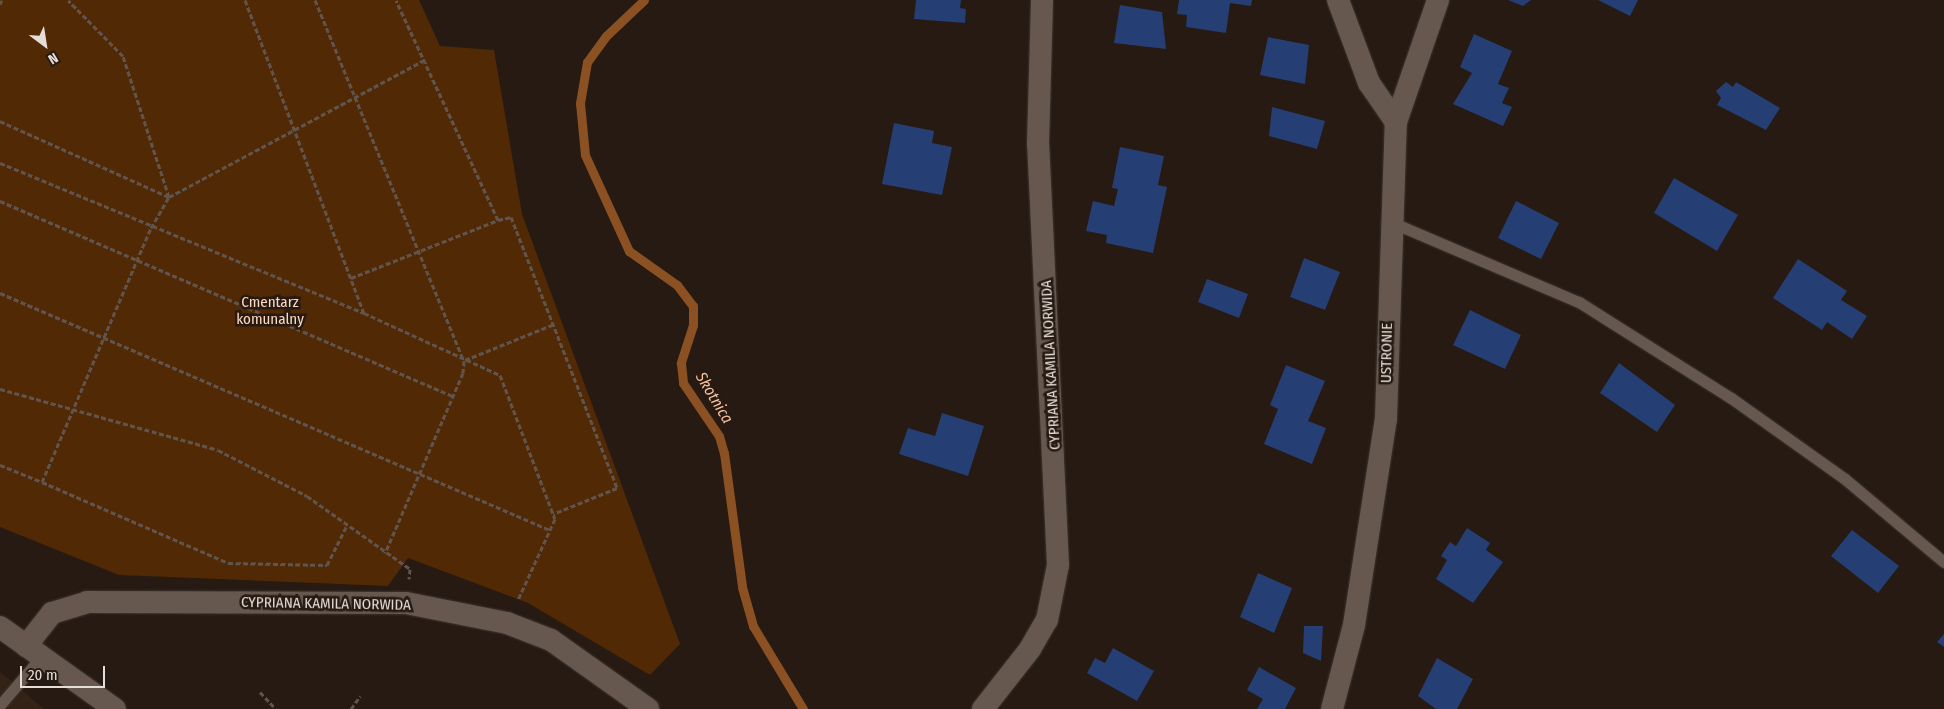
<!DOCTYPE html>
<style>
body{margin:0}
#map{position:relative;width:1944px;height:709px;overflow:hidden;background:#261a12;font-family:"Fira Sans Condensed",sans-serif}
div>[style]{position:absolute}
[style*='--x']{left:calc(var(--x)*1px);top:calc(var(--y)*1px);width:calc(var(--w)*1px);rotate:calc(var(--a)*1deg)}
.built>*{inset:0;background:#332216}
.green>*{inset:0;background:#522905}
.stream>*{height:9px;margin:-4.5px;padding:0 4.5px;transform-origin:4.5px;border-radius:4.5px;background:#8b5122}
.building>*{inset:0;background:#253e74}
.path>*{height:3px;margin-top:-1.5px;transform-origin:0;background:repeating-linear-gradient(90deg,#60554e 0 5px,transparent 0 7.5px)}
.roads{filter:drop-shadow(0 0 1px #3d3530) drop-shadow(0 0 1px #3d3530)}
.lane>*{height:11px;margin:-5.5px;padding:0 5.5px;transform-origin:5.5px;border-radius:5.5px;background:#66584e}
.street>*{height:22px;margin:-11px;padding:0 11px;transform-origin:11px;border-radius:11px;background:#66584e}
span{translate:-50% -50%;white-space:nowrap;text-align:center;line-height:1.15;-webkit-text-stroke:5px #261a12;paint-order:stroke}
.park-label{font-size:15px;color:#fcd8c0}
.street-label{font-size:15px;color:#e5ddd7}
.water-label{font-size:16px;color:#f7c39f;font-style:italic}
.north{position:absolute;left:20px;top:20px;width:50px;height:50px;-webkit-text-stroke:4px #261a12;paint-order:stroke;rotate:149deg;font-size:14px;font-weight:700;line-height:20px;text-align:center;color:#e5ddd7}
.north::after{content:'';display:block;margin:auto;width:18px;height:22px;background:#e5ddd7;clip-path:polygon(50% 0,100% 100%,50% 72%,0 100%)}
.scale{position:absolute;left:20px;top:666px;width:85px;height:22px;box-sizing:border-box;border:2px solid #e5ddd7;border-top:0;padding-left:6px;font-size:15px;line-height:18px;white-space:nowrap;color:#e5ddd7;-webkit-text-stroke:4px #261a12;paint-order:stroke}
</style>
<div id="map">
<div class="built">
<i style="clip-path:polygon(0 672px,3px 674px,44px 709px,0 709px)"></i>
</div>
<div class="green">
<i style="clip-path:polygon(0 0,419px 0,440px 46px,494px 50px,522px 214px,680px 644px,650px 675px,528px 603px,408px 558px,388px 586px,119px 575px,0 527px)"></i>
</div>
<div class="stream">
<i style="--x:644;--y:0;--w:52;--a:136.5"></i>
<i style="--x:606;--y:36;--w:32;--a:126"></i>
<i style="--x:587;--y:62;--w:42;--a:99.7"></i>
<i style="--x:580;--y:103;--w:52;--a:84.5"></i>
<i style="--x:585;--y:155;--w:106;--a:65.4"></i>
<i style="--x:629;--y:251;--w:59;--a:35.3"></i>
<i style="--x:677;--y:285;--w:26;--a:53"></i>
<i style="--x:693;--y:306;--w:19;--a:90"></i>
<i style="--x:693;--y:325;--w:40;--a:108"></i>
<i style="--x:681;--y:363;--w:20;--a:84"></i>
<i style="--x:683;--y:383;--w:64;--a:55.8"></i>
<i style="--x:719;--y:436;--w:18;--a:74"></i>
<i style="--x:724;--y:453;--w:135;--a:82.3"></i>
<i style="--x:742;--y:587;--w:41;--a:74.2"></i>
<i style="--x:753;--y:626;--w:97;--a:58.9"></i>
</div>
<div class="building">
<i style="clip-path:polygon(916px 0,961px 0,960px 8px,966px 9px,965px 23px,914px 19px)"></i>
<i style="clip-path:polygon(1179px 0,1252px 0,1251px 6px,1230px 3px,1226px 33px,1186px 27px,1187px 15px,1177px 14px)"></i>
<i style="clip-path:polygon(1508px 0,1531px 0,1523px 6px)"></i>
<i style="clip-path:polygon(1598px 0,1638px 0,1630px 16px)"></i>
<i style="clip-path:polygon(1120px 5px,1162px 12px,1166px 49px,1114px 43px)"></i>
<i style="clip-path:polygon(1474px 34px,1512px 51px,1498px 84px,1509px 88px,1502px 103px,1512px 107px,1503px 126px,1453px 104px,1472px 73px,1460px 67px)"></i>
<i style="clip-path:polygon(1268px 37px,1309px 45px,1305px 84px,1260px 75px)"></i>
<i style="clip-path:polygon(1726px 82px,1733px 87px,1736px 82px,1780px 108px,1766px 130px,1717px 105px,1721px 98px,1716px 91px)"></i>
<i style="clip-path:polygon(1272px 107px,1325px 121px,1317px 149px,1269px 136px)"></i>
<i style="clip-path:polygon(894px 123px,934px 131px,932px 143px,952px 147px,942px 195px,882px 184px)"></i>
<i style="clip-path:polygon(1120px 147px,1164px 156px,1158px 185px,1167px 187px,1153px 253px,1106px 243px,1107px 235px,1086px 231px,1093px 201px,1114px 206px,1118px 189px,1112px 188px)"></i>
<i style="clip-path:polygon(1674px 178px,1738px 215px,1717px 251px,1654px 213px)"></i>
<i style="clip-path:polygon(1516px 201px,1559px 223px,1541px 259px,1498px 238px)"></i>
<i style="clip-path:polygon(1304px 258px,1340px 272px,1325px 310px,1290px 297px)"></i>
<i style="clip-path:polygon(1798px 259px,1847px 291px,1841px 300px,1867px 316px,1852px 339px,1827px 322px,1822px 330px,1773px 298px)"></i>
<i style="clip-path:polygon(1207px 279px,1248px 294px,1239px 318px,1198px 302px)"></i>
<i style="clip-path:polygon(1470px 310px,1521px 335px,1505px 369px,1453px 345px)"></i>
<i style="clip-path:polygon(1619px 363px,1675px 405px,1657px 432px,1600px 393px)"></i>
<i style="clip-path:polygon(1286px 365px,1325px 381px,1308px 421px,1326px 428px,1312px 464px,1264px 444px,1278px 409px,1270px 405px)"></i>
<i style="clip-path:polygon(942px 413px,984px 426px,968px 476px,899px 454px,908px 428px,935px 436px)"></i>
<i style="clip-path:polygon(1467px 528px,1490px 543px,1486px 550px,1503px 562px,1473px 603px,1436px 579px,1447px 560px,1441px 556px,1450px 542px,1456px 546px)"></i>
<i style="clip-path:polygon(1852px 530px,1899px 566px,1878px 593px,1831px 556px)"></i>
<i style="clip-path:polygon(1258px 573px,1292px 588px,1274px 633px,1240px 617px)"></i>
<i style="clip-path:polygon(1304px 626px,1323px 626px,1321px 661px,1303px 653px)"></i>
<i style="clip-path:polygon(1944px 634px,1944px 647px,1937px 642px)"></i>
<i style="clip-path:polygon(1113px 648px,1154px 671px,1137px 701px,1087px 673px,1095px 658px,1105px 663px)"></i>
<i style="clip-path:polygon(1437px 658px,1473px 679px,1457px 709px,1436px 709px,1418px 696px)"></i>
<i style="clip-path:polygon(1259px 667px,1296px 688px,1285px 709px,1257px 709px,1263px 699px,1247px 690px)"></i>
</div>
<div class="path">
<i style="--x:245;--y:0;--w:335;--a:69.2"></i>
<i style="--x:315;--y:0;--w:391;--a:67.6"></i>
<i style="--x:464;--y:361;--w:12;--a:95"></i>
<i style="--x:463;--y:373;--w:196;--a:113.4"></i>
<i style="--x:0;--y:4;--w:4;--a:-63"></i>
<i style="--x:0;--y:121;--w:185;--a:24.2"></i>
<i style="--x:169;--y:197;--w:148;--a:-108.1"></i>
<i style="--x:123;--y:56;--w:78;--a:-134.5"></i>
<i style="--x:0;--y:163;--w:394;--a:22.4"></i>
<i style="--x:364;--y:313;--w:149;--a:24.5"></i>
<i style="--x:500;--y:375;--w:154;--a:69.1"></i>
<i style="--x:555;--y:519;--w:89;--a:114.6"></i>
<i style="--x:0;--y:201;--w:493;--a:23.3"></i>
<i style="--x:498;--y:220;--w:13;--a:-13"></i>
<i style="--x:511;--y:217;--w:291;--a:68.6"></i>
<i style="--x:617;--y:488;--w:69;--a:157.9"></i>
<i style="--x:351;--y:278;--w:158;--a:-21.5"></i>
<i style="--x:498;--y:220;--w:242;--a:-114.9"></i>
<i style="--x:0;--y:293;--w:599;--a:23.31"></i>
<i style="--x:465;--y:360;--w:94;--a:-21.9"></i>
<i style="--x:0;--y:389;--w:226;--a:15.6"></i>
<i style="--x:218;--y:450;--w:100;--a:27.3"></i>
<i style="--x:307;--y:496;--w:126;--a:35.3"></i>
<i style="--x:410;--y:569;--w:10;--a:96"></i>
<i style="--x:0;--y:465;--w:45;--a:22"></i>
<i style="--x:42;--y:482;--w:276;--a:-66.8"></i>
<i style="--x:151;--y:228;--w:36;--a:-60"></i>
<i style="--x:169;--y:197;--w:289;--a:-28.2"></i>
<i style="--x:42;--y:482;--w:203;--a:23.5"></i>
<i style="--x:228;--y:563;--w:99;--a:1.2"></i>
<i style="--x:327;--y:565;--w:45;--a:-63.4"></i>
<i style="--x:260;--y:692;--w:23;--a:47"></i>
<i style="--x:351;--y:709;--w:16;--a:-55"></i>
</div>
<div class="roads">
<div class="lane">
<i style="--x:1391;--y:222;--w:204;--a:23.1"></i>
<i style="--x:1579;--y:302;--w:180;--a:32.3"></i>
<i style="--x:1731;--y:398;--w:140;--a:35.4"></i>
<i style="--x:1845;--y:479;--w:129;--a:40"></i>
<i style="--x:0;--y:705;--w:63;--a:-49.5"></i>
</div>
<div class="street">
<i style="--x:1338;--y:0;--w:89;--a:69.5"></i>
<i style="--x:1369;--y:83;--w:47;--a:55.3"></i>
<i style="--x:0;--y:627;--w:141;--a:35.5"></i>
<i style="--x:26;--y:646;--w:42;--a:-51.8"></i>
<i style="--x:52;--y:613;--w:37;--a:-17"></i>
<i style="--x:87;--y:602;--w:319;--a:0.2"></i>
<i style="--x:406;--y:603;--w:103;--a:11.2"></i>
<i style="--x:507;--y:623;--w:47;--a:21.1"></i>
<i style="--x:551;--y:640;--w:119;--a:35.4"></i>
<i style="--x:983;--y:709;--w:76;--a:-51.9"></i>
<i style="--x:1030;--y:649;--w:34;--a:-60"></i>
<i style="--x:1047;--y:620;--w:56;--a:-78.7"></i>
<i style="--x:1058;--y:565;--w:421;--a:-92.7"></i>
<i style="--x:1038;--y:144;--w:144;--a:-88.4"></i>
<i style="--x:1332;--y:709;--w:87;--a:-75.3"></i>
<i style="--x:1354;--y:625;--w:209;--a:-81.2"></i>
<i style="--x:1386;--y:418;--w:296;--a:-88.1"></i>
<i style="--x:1396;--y:122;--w:129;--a:-71"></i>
</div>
</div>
<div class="park-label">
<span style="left:270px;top:311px">Cmentarz<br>komunalny</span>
</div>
<div class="street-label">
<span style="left:1387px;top:353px;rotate:-89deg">USTRONIE</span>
<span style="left:1051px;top:365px;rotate:-93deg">CYPRIANA KAMILA NORWIDA</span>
<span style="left:326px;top:604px;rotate:1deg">CYPRIANA KAMILA NORWIDA</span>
</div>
<div class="water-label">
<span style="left:714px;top:398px;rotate:59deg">Skotnica</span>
</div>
<div class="north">N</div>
<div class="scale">20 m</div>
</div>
